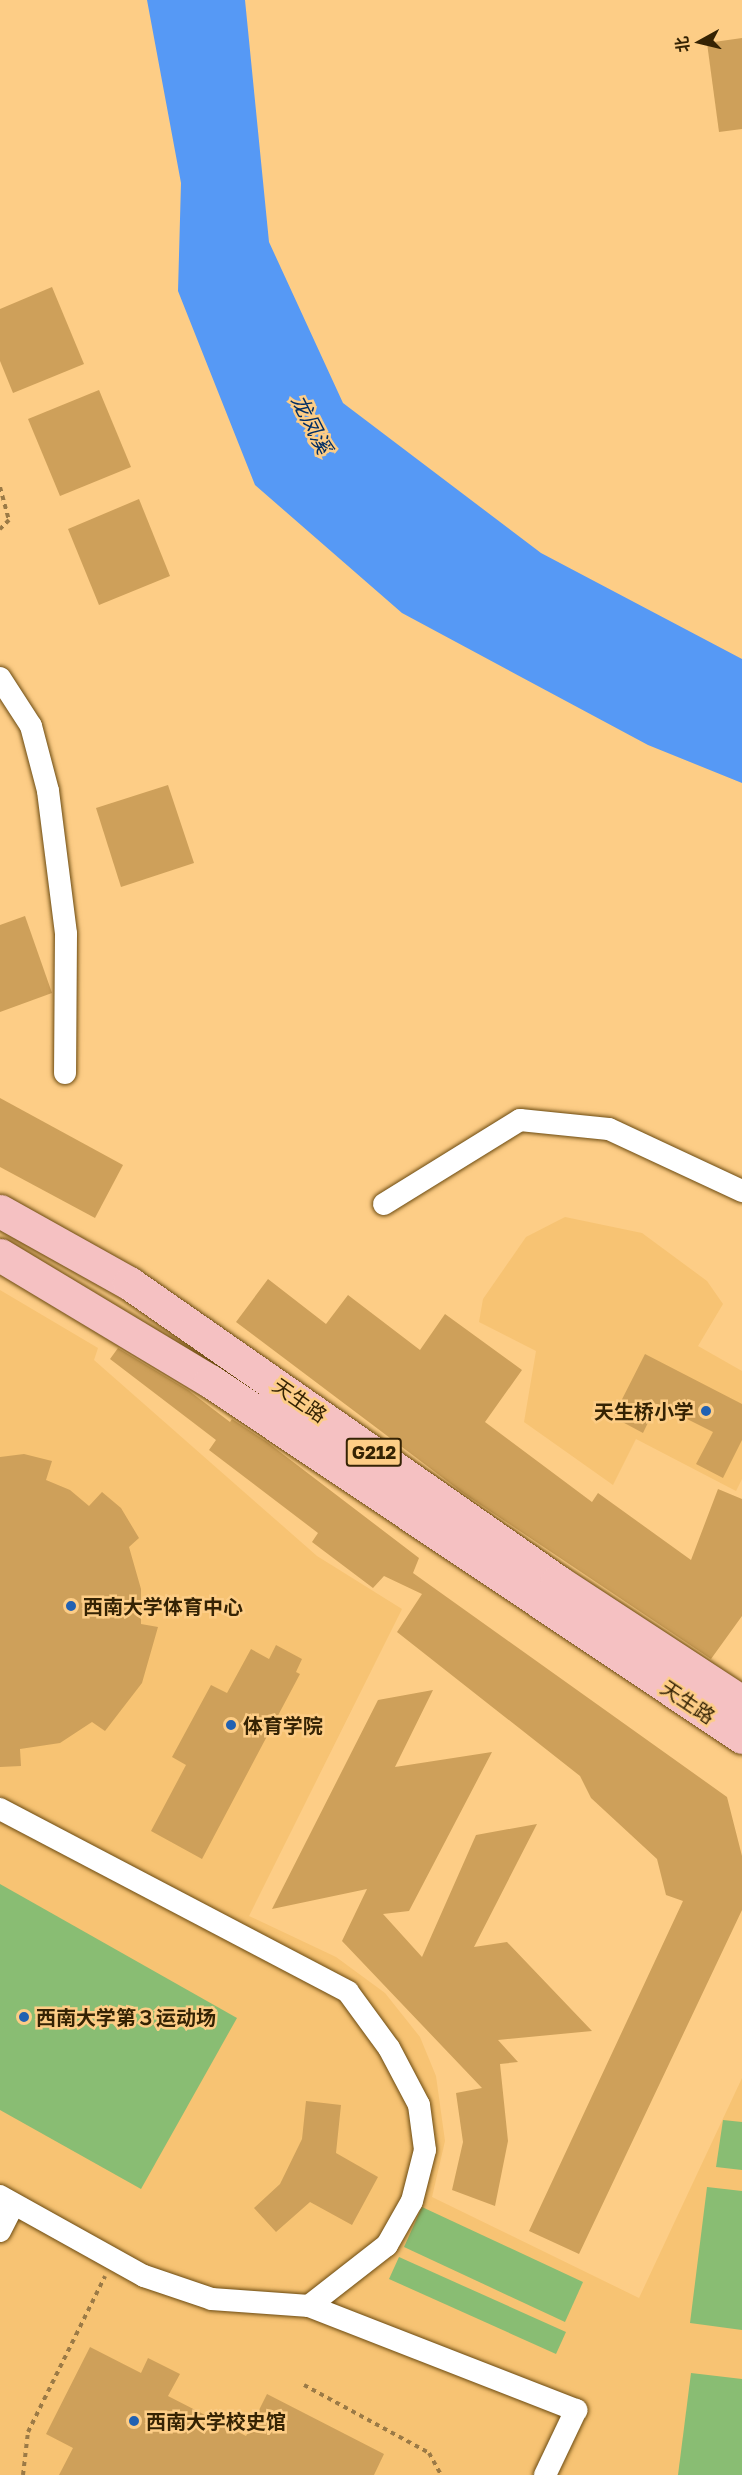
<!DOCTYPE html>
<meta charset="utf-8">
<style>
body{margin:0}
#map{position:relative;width:742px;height:2475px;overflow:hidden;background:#fdcd86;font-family:"Golos Text","Noto Sans SC",sans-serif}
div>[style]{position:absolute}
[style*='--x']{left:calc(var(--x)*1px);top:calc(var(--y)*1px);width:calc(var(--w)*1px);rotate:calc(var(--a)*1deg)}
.built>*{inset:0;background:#f7c373}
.green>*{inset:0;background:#89bd73}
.water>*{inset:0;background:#5699f5}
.building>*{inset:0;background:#cea05a}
.path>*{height:4px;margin-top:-2px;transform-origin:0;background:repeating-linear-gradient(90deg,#9b7a46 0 4.5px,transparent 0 9px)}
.roads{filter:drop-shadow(0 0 2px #6b4a10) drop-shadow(0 0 2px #6b4a10)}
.minor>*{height:22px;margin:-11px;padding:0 11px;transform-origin:11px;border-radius:11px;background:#fff}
.highway>*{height:33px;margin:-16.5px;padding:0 16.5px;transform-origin:16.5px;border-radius:16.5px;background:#f5c1c2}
.dots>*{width:16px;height:16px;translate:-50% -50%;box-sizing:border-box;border:3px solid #fdcd86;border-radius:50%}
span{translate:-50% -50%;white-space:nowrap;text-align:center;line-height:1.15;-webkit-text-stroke:5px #fdcd86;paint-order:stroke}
.shield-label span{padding:2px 4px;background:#fdcd86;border:2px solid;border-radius:4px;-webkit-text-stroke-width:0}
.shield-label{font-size:18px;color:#352304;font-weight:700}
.street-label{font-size:20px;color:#352304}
.poi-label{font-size:20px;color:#352304;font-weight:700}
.right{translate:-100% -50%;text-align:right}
.left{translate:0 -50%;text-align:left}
.water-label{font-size:21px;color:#002d64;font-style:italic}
.north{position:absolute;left:670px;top:12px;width:60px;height:60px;-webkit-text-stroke:4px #fdcd86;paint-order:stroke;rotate:262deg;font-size:16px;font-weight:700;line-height:24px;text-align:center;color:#352304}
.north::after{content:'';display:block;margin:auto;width:21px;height:27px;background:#352304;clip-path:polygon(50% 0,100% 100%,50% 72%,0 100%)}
</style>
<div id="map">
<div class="built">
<i style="clip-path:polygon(565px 1217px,642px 1233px,707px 1281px,723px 1304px,698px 1346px,742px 1371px,742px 1479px,736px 1491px,636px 1439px,613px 1485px,524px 1422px,536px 1351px,479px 1322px,483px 1299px,526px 1237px)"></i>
<i style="clip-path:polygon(0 1290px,98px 1348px,94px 1360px,317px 1556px,402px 1609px,249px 1916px,336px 1957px,385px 1993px,420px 2037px,436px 2076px,445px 2141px,432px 2197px,639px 2298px,742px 2078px,742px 2475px,0 2475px)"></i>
</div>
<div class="green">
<i style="clip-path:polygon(0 1884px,237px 2018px,141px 2189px,0 2110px)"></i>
<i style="clip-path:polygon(723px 2120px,742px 2122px,742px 2170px,716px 2167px)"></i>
<i style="clip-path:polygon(707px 2187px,742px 2191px,742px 2330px,690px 2323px)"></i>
<i style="clip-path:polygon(422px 2207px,583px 2282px,565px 2322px,404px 2247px)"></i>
<i style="clip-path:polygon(399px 2257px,566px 2332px,556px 2354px,389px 2279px)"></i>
<i style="clip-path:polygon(691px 2373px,742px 2379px,742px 2475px,678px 2475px)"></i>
</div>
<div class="water">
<i style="clip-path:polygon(147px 0,245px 0,269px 242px,343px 403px,541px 553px,742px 659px,742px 783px,648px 745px,402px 613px,255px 485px,178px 291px,181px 183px)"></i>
</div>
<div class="building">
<i style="clip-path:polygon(742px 38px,742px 129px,719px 132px,707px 43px)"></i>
<i style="clip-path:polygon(52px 287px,84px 364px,13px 393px,0 361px,0 309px)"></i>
<i style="clip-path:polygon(99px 390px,131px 467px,60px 496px,28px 419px)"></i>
<i style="clip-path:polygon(139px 499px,170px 576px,99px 605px,68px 529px)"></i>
<i style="clip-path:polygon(168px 785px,194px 863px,121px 887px,96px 808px)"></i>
<i style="clip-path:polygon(25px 916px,52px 993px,0 1012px,0 925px)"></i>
<i style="clip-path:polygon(0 1098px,123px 1165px,95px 1218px,0 1167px)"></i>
<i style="clip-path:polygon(268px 1279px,326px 1324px,348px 1295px,420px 1350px,445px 1314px,522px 1370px,485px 1422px,592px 1502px,598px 1493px,691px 1560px,718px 1489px,742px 1499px,742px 1616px,711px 1659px,463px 1493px,236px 1322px)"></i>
<i style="clip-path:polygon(118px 1348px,188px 1390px,230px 1422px,232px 1419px,267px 1442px,419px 1558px,413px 1573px,727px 1797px,742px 1856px,742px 1910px,579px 2254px,529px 2231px,683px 1901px,666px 1895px,657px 1859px,591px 1798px,580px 1776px,397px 1632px,422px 1594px,384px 1576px,373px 1588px,312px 1542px,318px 1533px,209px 1450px,216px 1440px,110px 1359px)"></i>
<i style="clip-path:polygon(645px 1354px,742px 1404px,742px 1440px,723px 1478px,696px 1464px,713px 1432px,657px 1404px,643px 1433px,613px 1417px)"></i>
<i style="clip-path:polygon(24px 1454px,52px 1461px,46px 1480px,70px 1490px,89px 1506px,102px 1492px,121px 1508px,139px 1538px,129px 1547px,141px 1589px,141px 1624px,158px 1627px,142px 1683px,105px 1731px,92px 1722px,60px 1743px,20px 1749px,21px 1766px,0 1767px,0 1457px)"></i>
<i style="clip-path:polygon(276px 1645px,302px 1659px,296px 1672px,300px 1674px,202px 1859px,151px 1831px,186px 1765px,172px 1757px,211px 1685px,227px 1693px,251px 1649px,269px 1659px)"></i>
<i style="clip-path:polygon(433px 1690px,395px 1767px,492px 1752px,409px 1911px,383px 1914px,422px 1957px,476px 1835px,537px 1824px,474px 1947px,507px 1942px,592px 2031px,498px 2040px,518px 2062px,500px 2064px,508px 2141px,495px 2206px,452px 2190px,463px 2142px,456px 2093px,482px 2088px,342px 1941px,367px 1889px,272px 1909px,378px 1700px)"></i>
<i style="clip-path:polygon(306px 2101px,341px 2105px,336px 2153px,378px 2177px,352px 2225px,310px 2202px,276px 2232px,254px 2208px,280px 2184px,302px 2139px)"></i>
<i style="clip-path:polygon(90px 2347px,141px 2373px,148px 2358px,180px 2374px,168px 2396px,246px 2436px,267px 2394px,384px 2454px,374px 2475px,59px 2475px,73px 2448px,46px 2434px)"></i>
</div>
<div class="path">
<i style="--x:0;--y:487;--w:34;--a:75"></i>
<i style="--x:9;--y:520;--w:13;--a:135"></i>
<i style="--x:304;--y:2385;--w:142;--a:28.5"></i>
<i style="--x:429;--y:2453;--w:25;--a:61"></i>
<i style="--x:23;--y:2475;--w:43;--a:-83.4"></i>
<i style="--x:28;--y:2432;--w:174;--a:-63.7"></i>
</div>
<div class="roads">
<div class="minor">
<i style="--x:0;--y:678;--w:57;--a:57.1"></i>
<i style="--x:31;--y:726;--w:67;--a:75.3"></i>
<i style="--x:48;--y:791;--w:144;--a:82.8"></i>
<i style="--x:66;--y:934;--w:139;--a:90.4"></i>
<i style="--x:384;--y:1204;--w:160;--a:-31.7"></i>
<i style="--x:520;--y:1120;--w:89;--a:5.8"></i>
<i style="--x:609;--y:1129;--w:147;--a:25"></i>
<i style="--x:0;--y:1809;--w:393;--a:27.7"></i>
<i style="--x:348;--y:1992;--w:69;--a:53.8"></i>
<i style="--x:389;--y:2048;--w:64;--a:62.2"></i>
<i style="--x:419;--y:2105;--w:45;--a:82.4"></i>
<i style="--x:425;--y:2150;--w:53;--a:104.3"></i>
<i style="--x:412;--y:2201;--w:51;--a:119.6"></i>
<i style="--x:387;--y:2245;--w:99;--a:142"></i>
<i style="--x:0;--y:2196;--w:165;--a:29.1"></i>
<i style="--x:144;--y:2276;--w:72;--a:18.7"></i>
<i style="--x:212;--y:2299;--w:97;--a:4.1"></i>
<i style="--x:309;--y:2306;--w:287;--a:21.3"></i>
<i style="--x:576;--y:2410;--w:72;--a:115.5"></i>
<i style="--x:0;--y:2231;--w:30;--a:-63"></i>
</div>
<div class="highway">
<i style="--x:0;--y:1211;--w:148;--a:29.2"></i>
<i style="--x:129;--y:1283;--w:522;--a:34.85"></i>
<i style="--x:557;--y:1581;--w:221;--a:33.2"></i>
<i style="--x:0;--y:1255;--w:245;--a:31"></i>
<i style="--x:210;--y:1381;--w:640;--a:33.79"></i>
</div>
</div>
<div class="dots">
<i style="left:706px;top:1411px;background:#2261b2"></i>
<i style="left:71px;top:1606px;background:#2261b2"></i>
<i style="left:231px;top:1725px;background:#2261b2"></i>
<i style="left:24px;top:2017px;background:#2261b2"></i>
<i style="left:134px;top:2421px;background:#2261b2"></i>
</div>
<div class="shield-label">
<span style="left:374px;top:1452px">G212</span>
</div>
<div class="street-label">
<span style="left:300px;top:1400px;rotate:35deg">天生路</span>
<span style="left:688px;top:1702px;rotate:34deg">天生路</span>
</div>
<div class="poi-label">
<span class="right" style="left:694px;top:1411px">天生桥小学</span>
<span class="left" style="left:83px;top:1606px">西南大学体育中心</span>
<span class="left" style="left:243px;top:1725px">体育学院</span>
<span class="left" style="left:36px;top:2017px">西南大学第３运动场</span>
<span class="left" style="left:146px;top:2421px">西南大学校史馆</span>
</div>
<div class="water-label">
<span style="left:312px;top:424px;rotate:63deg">龙凤溪</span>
</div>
<div class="north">北</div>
</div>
